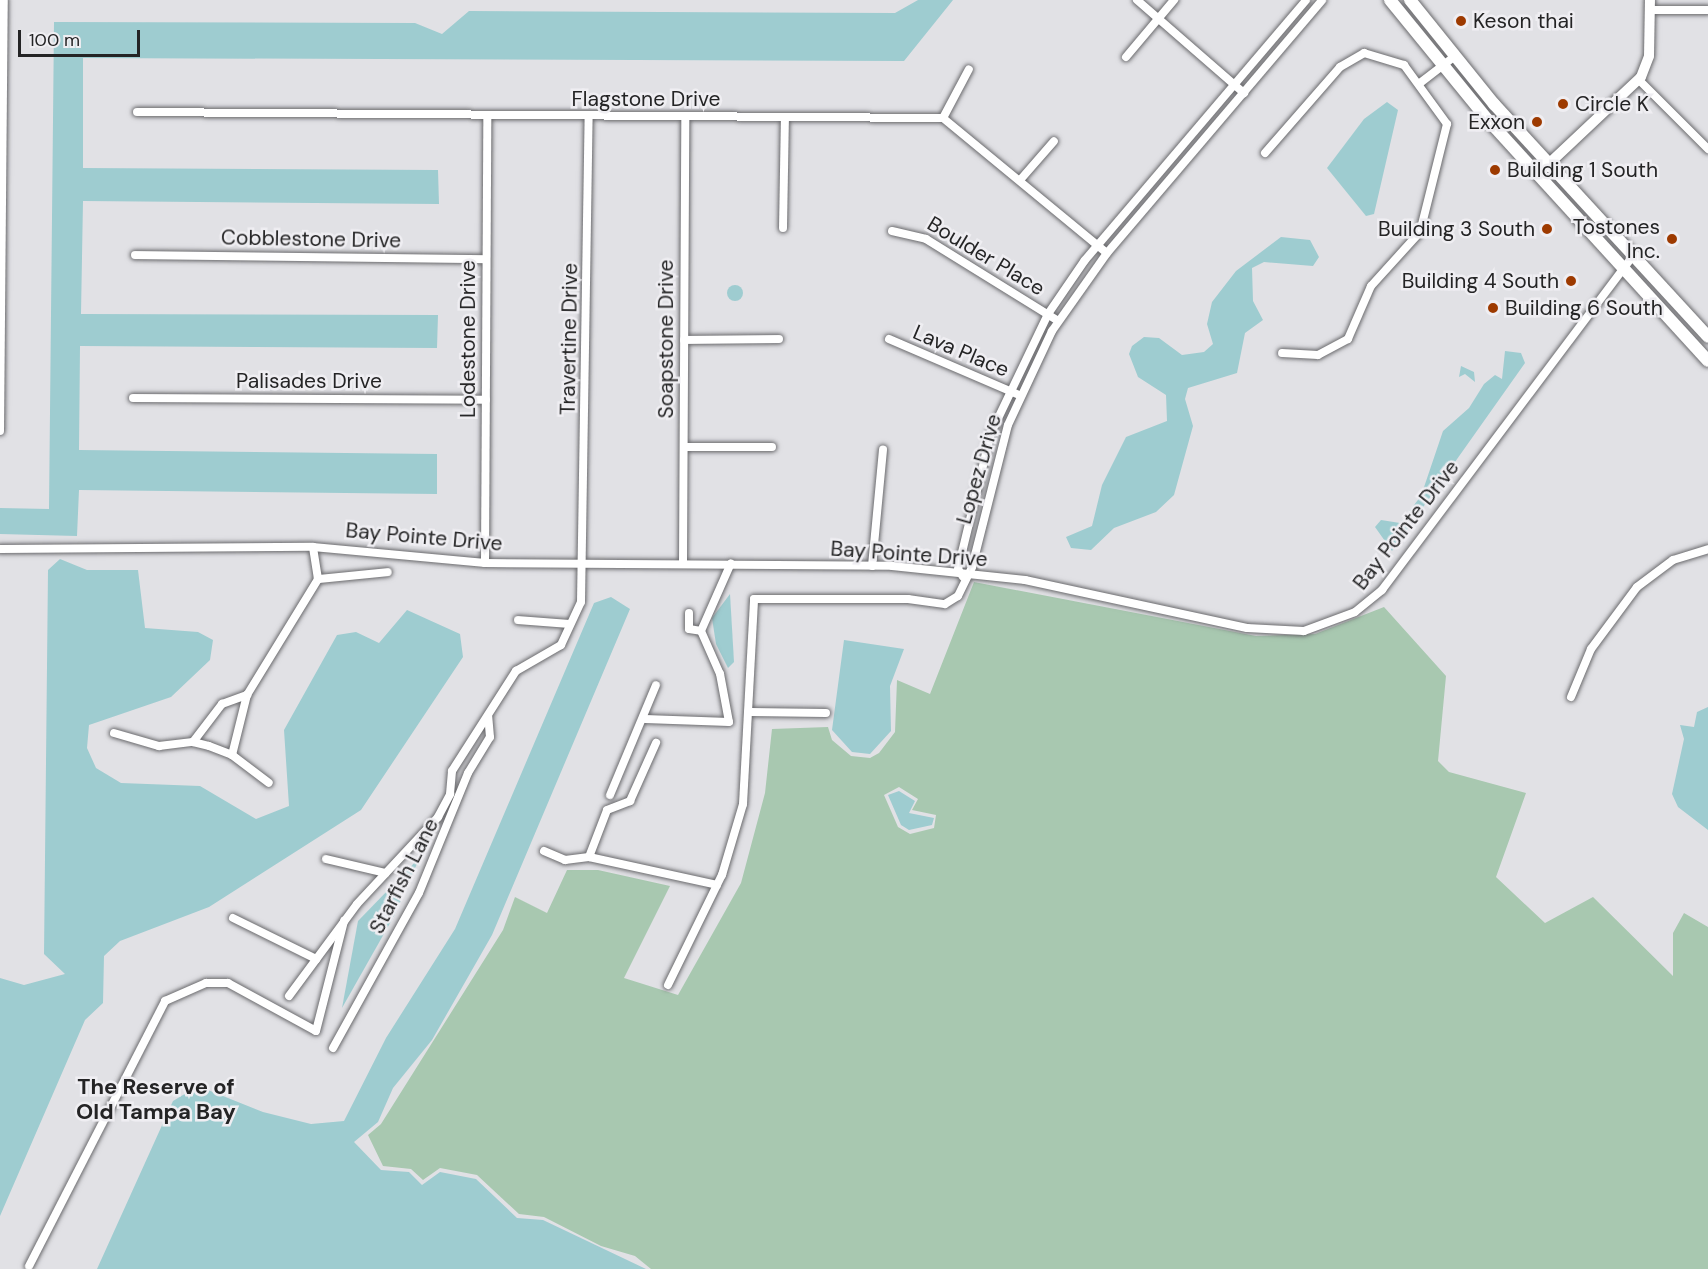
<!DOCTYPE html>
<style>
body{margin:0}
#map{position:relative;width:1708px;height:1269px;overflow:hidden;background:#e1e1e5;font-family:"DM Sans",sans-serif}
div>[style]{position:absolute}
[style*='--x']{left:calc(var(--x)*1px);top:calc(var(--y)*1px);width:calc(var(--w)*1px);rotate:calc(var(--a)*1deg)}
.green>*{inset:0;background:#a8c8b0}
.water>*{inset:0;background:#9eccd0}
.round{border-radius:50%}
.roads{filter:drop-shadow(0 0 2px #6a6a6d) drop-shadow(0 0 2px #6a6a6d)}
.minor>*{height:8px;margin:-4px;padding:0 4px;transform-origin:4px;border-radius:4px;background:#fff}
.tertiary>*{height:10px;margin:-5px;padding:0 5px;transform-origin:5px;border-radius:5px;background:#fff}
.secondary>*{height:12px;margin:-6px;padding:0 6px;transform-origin:6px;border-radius:6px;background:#fff}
.dots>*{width:16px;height:16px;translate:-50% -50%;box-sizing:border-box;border:3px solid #efeef2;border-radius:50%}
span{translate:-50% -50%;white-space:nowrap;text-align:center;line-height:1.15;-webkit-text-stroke:5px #efeef2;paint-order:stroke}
.poi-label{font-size:21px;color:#242425}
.left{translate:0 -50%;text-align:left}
.right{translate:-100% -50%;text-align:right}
.street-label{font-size:21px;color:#242425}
.neighbourhood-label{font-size:22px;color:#242425;font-weight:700}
.scale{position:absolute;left:18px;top:30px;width:122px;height:27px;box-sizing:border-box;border:3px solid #242425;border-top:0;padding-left:8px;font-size:18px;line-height:21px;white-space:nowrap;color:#242425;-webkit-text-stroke:4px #efeef2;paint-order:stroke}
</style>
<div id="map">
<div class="green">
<i style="clip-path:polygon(evenodd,974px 582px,1256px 636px,1315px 634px,1384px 607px,1446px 676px,1438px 761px,1449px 772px,1526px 793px,1496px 877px,1545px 923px,1593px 897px,1673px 976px,1673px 933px,1684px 913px,1708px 927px,1708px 1269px,651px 1269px,635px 1256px,601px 1246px,544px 1217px,519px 1214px,477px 1175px,440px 1168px,423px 1180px,411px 1169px,383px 1166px,368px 1135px,381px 1124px,503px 930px,515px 897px,547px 913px,567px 870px,598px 870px,670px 886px,624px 978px,678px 995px,741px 883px,765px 793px,772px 729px,828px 727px,832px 740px,851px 756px,870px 758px,879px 753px,895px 732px,897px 680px,930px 694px,974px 582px,899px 787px,918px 799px,912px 810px,936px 815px,934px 828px,910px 834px,898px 827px,884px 795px,899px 787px)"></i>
</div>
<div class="water">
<i style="clip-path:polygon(918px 0,953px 0,904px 61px,83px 58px,83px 168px,438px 170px,439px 204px,83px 201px,81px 314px,438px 315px,437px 348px,80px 346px,79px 450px,437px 454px,437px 494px,79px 490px,77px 536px,0 534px,0 508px,49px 509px,54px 22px,415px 23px,442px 34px,469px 11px,895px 13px)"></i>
<i style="clip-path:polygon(1387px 102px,1398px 110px,1374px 214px,1366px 216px,1327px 168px,1364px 119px)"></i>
<i style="clip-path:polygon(1281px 237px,1310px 240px,1319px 257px,1313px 266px,1264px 262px,1252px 268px,1253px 301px,1263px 320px,1245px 333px,1237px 373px,1188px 388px,1185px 399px,1193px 426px,1174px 495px,1156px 512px,1114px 528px,1091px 550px,1071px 548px,1066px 537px,1092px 526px,1102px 485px,1126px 437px,1167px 421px,1166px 395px,1138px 377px,1129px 354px,1132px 346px,1144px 337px,1159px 338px,1182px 355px,1204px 352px,1213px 344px,1207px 324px,1212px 302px,1236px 271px)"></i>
<i class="round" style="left:727px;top:285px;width:16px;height:16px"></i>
<i style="clip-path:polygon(1505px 351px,1521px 353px,1525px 363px,1392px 551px,1375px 527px,1381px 520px,1400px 523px,1421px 496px,1443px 431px,1469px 408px,1484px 384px,1495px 375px,1502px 379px)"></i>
<i style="clip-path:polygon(1461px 366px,1474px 372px,1475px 382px,1465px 374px,1459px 377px)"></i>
<i style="clip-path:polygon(60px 559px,87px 570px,138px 570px,145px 628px,198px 632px,213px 640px,210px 660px,171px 697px,89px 725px,87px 748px,96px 768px,121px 783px,200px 786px,256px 819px,289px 806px,284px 730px,337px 635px,356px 632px,379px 643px,407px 610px,460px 634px,463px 657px,361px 810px,209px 907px,120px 941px,104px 956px,103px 1003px,85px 1020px,0 1216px,0 978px,24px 985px,65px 974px,44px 954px,48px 570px)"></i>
<i style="clip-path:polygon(730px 594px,734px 662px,728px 668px,716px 644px,712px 618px)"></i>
<i style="clip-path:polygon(611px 597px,630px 609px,492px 935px,432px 1040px,393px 1088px,378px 1122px,354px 1142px,381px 1170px,409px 1172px,422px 1185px,440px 1172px,476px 1179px,517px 1218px,543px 1220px,646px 1269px,97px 1269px,173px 1101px,198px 1086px,263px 1112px,311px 1124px,344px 1121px,386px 1038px,455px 929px,594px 603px)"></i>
<i style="clip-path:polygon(844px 640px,904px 649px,890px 686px,891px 731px,870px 754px,852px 752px,832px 730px)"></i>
<i style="clip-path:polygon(1708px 707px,1708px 830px,1678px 807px,1672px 794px,1684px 739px,1680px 725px,1694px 727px,1697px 712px)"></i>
<i style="clip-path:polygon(899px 791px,915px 801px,909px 813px,934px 818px,932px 825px,909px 830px,901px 825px,888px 795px)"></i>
<i style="clip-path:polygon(420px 857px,394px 916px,342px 1008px,358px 921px)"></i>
</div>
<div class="roads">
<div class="minor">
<i style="--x:1137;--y:0;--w:142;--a:41"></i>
<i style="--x:1650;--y:10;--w:58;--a:0"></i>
<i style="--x:1126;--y:57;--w:75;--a:-49.9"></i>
<i style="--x:1639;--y:80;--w:98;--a:45"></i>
<i style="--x:1420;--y:83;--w:44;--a:-37.6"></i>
<i style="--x:137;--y:112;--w:806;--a:0.43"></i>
<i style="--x:943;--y:118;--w:212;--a:39.5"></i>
<i style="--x:943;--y:118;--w:55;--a:-62"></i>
<i style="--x:1265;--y:153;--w:114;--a:-48.9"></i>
<i style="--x:1340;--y:67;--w:28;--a:-30"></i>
<i style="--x:1364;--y:53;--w:42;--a:16.7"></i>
<i style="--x:1404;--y:65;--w:73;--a:53.9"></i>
<i style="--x:1447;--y:124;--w:111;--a:104"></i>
<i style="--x:1420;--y:232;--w:73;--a:132.2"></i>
<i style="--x:1371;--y:286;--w:58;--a:113.5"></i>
<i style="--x:1348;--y:339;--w:34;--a:152"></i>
<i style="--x:1318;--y:355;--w:36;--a:-177"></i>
<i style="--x:1021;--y:179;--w:50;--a:-49"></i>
<i style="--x:783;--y:228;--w:111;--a:-89"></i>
<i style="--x:892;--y:231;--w:35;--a:13"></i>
<i style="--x:926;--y:239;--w:155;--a:31.8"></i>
<i style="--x:135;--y:255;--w:351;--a:0.7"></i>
<i style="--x:889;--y:339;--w:142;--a:23.3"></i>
<i style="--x:684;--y:340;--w:95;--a:-0.6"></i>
<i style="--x:133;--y:398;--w:353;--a:0.3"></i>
<i style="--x:0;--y:431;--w:431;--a:-89.5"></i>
<i style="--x:684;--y:447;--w:88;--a:0"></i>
<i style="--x:0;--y:549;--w:313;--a:-0.4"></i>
<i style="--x:313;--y:547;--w:173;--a:5.3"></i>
<i style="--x:485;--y:563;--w:407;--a:0.4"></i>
<i style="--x:892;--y:566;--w:134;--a:6"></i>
<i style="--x:1025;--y:580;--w:227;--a:12.2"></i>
<i style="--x:1247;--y:628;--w:57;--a:3"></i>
<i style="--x:1304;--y:631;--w:54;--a:-20.4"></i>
<i style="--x:1355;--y:612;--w:35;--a:-39"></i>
<i style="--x:1382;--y:590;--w:418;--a:-53.1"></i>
<i style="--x:683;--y:562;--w:446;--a:-89.7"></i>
<i style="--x:485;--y:563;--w:447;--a:-89.7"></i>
<i style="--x:872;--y:566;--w:117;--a:-84.6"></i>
<i style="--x:963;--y:577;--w:9;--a:-122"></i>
<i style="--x:958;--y:569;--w:140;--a:-76.4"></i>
<i style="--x:991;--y:433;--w:132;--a:-64.4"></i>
<i style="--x:1048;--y:314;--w:65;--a:-55.6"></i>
<i style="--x:1085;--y:260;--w:341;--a:-49.6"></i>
<i style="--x:318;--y:579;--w:70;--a:-5.7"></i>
<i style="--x:689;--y:613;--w:16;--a:90"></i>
<i style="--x:689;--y:629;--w:12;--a:9"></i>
<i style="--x:518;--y:620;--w:51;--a:4.5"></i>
<i style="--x:1571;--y:697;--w:52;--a:-67.4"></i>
<i style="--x:1591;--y:649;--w:77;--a:-53.4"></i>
<i style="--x:1637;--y:587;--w:45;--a:-36.9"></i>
<i style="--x:1673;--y:560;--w:37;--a:-17"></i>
<i style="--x:750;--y:712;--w:76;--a:0.8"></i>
<i style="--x:645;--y:719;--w:84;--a:2"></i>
<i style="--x:729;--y:722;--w:49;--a:-100.6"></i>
<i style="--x:720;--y:674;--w:47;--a:-113.8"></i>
<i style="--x:701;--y:631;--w:74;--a:-66.2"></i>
<i style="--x:114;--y:733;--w:47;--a:16.1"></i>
<i style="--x:159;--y:746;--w:34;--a:-7"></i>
<i style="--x:193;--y:742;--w:16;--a:14"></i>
<i style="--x:209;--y:746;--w:25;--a:21"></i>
<i style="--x:232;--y:755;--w:46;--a:37.1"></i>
<i style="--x:193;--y:742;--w:48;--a:-52.7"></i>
<i style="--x:222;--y:704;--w:27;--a:-20"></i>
<i style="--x:232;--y:755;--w:62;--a:-76"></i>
<i style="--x:247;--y:695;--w:136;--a:-58.5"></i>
<i style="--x:318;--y:579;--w:32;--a:-99"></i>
<i style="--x:610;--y:795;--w:119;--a:-67.3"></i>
<i style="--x:544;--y:851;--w:23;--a:23"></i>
<i style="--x:565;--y:860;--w:24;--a:-7"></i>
<i style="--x:589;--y:857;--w:131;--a:12.3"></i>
<i style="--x:589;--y:857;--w:50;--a:-69"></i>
<i style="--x:607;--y:810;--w:25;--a:-21"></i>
<i style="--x:630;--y:801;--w:64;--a:-65.9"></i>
<i style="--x:326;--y:859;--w:61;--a:13.3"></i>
<i style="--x:233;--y:918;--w:93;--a:26.3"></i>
<i style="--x:668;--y:985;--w:123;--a:-63.9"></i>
<i style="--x:722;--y:875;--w:74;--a:-73.5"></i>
<i style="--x:743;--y:804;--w:205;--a:-86.9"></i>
<i style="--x:754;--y:599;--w:154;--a:0"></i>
<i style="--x:908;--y:599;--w:37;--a:8"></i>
<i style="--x:945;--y:604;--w:15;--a:-32"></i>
<i style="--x:958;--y:596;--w:32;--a:-64"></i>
<i style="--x:972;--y:567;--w:146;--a:-75.8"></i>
<i style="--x:1008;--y:425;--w:104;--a:-64.9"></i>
<i style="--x:1052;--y:331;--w:95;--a:-54.8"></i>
<i style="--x:1107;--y:253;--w:332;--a:-49.6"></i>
<i style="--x:289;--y:996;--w:114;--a:-53.5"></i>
<i style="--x:357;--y:904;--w:119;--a:-47"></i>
<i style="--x:438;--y:817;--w:26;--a:-62"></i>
<i style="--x:450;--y:794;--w:23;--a:-85"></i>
<i style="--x:452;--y:771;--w:119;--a:-57.4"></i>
<i style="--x:516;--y:671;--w:52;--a:-30"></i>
<i style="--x:561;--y:645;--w:47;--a:-65.1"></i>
<i style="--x:581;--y:602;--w:485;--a:-89.1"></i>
<i style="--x:333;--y:1048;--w:177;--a:-61"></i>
<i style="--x:419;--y:893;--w:130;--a:-67.8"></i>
<i style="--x:468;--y:773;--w:42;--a:-58.6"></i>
<i style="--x:490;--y:737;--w:21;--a:-95"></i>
<i style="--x:29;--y:1266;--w:298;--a:-62.8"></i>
<i style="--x:165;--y:1001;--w:45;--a:-23.7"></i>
<i style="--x:206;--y:983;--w:22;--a:0"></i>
<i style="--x:228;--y:983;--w:100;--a:28.6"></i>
<i style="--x:316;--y:1031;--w:114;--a:-75.7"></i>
</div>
<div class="tertiary">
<i style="--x:1538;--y:174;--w:141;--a:-43.3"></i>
<i style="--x:1641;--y:77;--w:22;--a:-69"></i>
<i style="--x:1649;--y:56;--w:56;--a:-89"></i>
</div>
<div class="secondary">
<i style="--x:1390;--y:0;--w:155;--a:50.8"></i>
<i style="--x:1488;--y:120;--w:326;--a:47.6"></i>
<i style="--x:1410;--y:0;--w:134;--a:51.1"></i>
<i style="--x:1494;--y:104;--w:316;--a:47.4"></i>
</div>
</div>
<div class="dots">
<i style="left:1461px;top:21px;background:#9d3a00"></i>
<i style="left:1563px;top:104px;background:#9d3a00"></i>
<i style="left:1537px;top:122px;background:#9d3a00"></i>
<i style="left:1495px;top:170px;background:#9d3a00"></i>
<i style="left:1547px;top:229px;background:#9d3a00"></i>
<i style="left:1672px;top:239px;background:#9d3a00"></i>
<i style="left:1571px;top:281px;background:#9d3a00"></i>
<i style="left:1493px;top:308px;background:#9d3a00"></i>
</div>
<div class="poi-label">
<span class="left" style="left:1473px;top:21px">Keson thai</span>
<span class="left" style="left:1575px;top:104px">Circle K</span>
<span class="right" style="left:1525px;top:122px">Exxon</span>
<span class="left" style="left:1507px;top:170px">Building 1 South</span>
<span class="right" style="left:1660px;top:239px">Tostones<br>Inc.</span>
<span class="right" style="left:1535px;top:229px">Building 3 South</span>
<span class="right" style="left:1559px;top:281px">Building 4 South</span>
<span class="left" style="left:1505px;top:308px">Building 6 South</span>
</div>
<div class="street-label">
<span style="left:646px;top:99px">Flagstone Drive</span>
<span style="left:311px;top:239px;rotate:1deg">Cobblestone Drive</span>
<span style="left:986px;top:256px;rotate:31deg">Boulder Place</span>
<span style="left:468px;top:339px;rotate:-90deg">Lodestone Drive</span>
<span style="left:569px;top:339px;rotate:-89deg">Travertine Drive</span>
<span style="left:666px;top:339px;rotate:-90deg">Soapstone Drive</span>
<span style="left:961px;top:351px;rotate:23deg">Lava Place</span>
<span style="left:309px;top:381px">Palisades Drive</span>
<span style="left:979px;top:469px;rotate:-74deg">Lopez Drive</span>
<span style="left:1406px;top:525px;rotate:-52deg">Bay Pointe Drive</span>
<span style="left:424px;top:537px;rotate:5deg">Bay Pointe Drive</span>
<span style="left:909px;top:554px;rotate:4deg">Bay Pointe Drive</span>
<span style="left:404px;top:876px;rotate:-63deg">Starfish Lane</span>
</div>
<div class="neighbourhood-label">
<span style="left:156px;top:1099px">The Reserve of<br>Old Tampa Bay</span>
</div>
<div class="scale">100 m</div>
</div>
